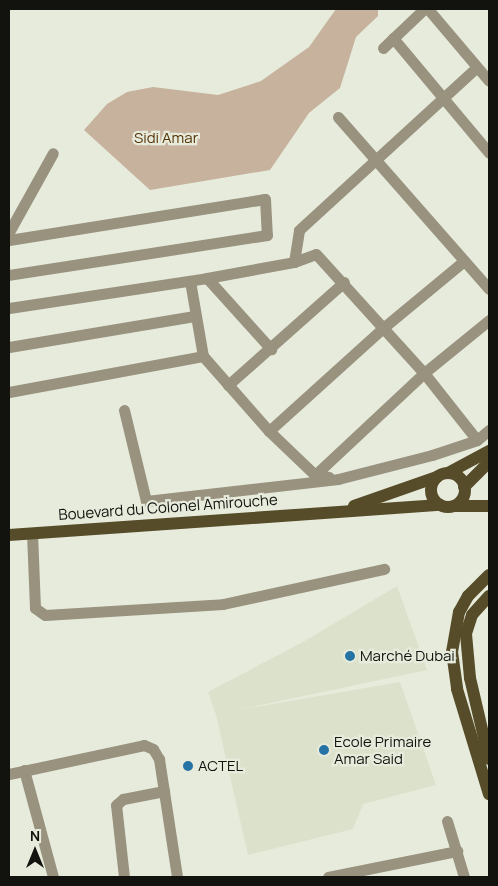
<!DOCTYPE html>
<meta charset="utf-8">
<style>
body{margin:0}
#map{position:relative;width:498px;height:886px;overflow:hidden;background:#e7ebdc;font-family:Manrope,sans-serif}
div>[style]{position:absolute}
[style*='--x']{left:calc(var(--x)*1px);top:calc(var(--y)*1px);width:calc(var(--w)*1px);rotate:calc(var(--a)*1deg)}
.built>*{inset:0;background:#dce1cb}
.green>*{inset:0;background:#c7b29d}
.minor>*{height:11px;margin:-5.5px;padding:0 5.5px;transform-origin:5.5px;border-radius:5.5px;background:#98927f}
.major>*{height:12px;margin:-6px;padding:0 6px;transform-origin:6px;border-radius:6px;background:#564c29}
.major>.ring{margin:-6px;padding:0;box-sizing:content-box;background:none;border:12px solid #564c29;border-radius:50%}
.dots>*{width:14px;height:14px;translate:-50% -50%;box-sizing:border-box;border:2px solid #e7ebdc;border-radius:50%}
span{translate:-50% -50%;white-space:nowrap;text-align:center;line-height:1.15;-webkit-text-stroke:4.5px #e7ebdc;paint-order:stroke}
.park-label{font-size:15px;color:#563406}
.street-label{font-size:15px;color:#12130e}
.poi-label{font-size:15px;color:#12130e}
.left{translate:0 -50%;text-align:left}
.frame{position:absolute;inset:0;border:10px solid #12130e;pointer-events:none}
.north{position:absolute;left:10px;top:826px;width:50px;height:50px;-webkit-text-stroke:4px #e7ebdc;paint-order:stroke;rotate:0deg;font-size:14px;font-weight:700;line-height:20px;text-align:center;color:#12130e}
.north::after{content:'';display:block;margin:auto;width:18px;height:22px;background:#12130e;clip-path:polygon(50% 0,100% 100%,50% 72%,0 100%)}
</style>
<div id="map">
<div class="built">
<i style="clip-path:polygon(397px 586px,427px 670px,238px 710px,400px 682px,436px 785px,363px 804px,353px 829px,248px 855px,216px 715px,208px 692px,303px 642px)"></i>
</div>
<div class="green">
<i style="clip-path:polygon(336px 9px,378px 9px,378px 16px,356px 37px,340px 88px,309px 113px,270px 170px,150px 190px,84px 130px,107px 104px,127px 92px,153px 87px,218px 95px,261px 81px,309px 47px)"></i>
</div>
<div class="minor">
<i style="--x:428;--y:9;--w:94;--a:49.7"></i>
<i style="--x:393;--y:38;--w:150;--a:50.1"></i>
<i style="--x:383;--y:48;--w:57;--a:-43.6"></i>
<i style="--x:338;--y:117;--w:229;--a:48.7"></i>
<i style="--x:9;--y:232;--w:90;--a:-60.9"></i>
<i style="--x:9;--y:240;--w:259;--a:-9.1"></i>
<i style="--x:265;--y:199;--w:36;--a:87"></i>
<i style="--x:267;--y:235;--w:261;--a:171.2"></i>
<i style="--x:294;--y:262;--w:32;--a:-81"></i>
<i style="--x:299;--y:230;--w:241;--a:-42.5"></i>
<i style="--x:207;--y:278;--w:96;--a:48"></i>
<i style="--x:190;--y:281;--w:76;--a:80.2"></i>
<i style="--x:9;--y:308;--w:200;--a:-8.6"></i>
<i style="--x:207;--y:278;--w:88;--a:-10.4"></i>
<i style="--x:294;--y:262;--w:23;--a:-20"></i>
<i style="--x:316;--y:254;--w:161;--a:47.8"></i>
<i style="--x:424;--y:373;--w:85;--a:51.7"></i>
<i style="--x:9;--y:347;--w:188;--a:-9.5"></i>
<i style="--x:228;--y:385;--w:155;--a:-41.6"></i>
<i style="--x:9;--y:392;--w:197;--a:-10.5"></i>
<i style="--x:203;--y:356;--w:100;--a:48.7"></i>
<i style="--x:269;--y:431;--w:64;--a:43.7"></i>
<i style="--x:315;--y:475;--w:14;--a:8"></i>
<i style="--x:124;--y:410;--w:94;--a:76.4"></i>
<i style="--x:146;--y:501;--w:193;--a:-6.5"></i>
<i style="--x:338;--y:479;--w:97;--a:-14.3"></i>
<i style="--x:432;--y:455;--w:47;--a:-18.4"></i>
<i style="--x:477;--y:440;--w:16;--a:-40"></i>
<i style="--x:269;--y:431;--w:154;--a:-42.1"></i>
<i style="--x:383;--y:328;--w:105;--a:-39.6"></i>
<i style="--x:315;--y:475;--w:149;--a:-43.1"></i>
<i style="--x:424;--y:373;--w:84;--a:-39.2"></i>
<i style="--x:32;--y:533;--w:75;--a:87.7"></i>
<i style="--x:35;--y:608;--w:12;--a:35"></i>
<i style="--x:45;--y:615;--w:178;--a:-3.5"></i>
<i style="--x:223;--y:604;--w:165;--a:-12.3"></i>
<i style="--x:24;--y:770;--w:111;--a:74.8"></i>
<i style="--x:9;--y:774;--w:138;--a:-12.1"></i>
<i style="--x:144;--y:745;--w:10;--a:24"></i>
<i style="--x:153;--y:749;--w:12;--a:59"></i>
<i style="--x:159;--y:759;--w:119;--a:81.3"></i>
<i style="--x:447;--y:821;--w:59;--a:73.1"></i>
<i style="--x:124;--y:877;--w:72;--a:-96.3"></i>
<i style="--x:116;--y:805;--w:9;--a:-41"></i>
<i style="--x:123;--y:799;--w:42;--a:-11"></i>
<i style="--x:328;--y:877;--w:132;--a:-11.4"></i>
</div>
<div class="major">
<i style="--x:448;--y:473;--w:47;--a:-28.2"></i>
<i class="ring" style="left:431px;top:473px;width:22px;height:22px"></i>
<i style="--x:464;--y:487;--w:35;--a:-45"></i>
<i style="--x:354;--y:506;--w:88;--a:-19.3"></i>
<i style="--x:454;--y:506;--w:35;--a:0"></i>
<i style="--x:9;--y:535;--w:432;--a:-4"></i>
<i style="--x:489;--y:575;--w:30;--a:135"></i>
<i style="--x:468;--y:596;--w:18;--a:119"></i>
<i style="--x:459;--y:612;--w:41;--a:99.9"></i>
<i style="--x:452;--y:652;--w:37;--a:82"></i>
<i style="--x:457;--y:689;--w:110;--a:73.1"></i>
<i style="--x:489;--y:596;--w:25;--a:132"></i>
<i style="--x:472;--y:615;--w:20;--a:108"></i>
<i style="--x:466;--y:634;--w:44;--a:84.8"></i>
<i style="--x:470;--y:678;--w:83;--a:76.8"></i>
</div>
<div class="dots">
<i style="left:350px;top:656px;background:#2572a5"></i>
<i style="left:324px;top:750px;background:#2572a5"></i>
<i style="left:188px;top:766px;background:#2572a5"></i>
</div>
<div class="park-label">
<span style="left:166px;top:138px">Sidi Amar</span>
</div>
<div class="street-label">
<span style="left:168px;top:507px;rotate:-4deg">Bouevard du Colonel Amirouche</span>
</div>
<div class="poi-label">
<span class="left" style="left:360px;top:656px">Marché Dubai</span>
<span class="left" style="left:334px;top:750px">Ecole Primaire<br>Amar Said</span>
<span class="left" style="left:198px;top:766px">ACTEL</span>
</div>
<div class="frame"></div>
<div class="north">N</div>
</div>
